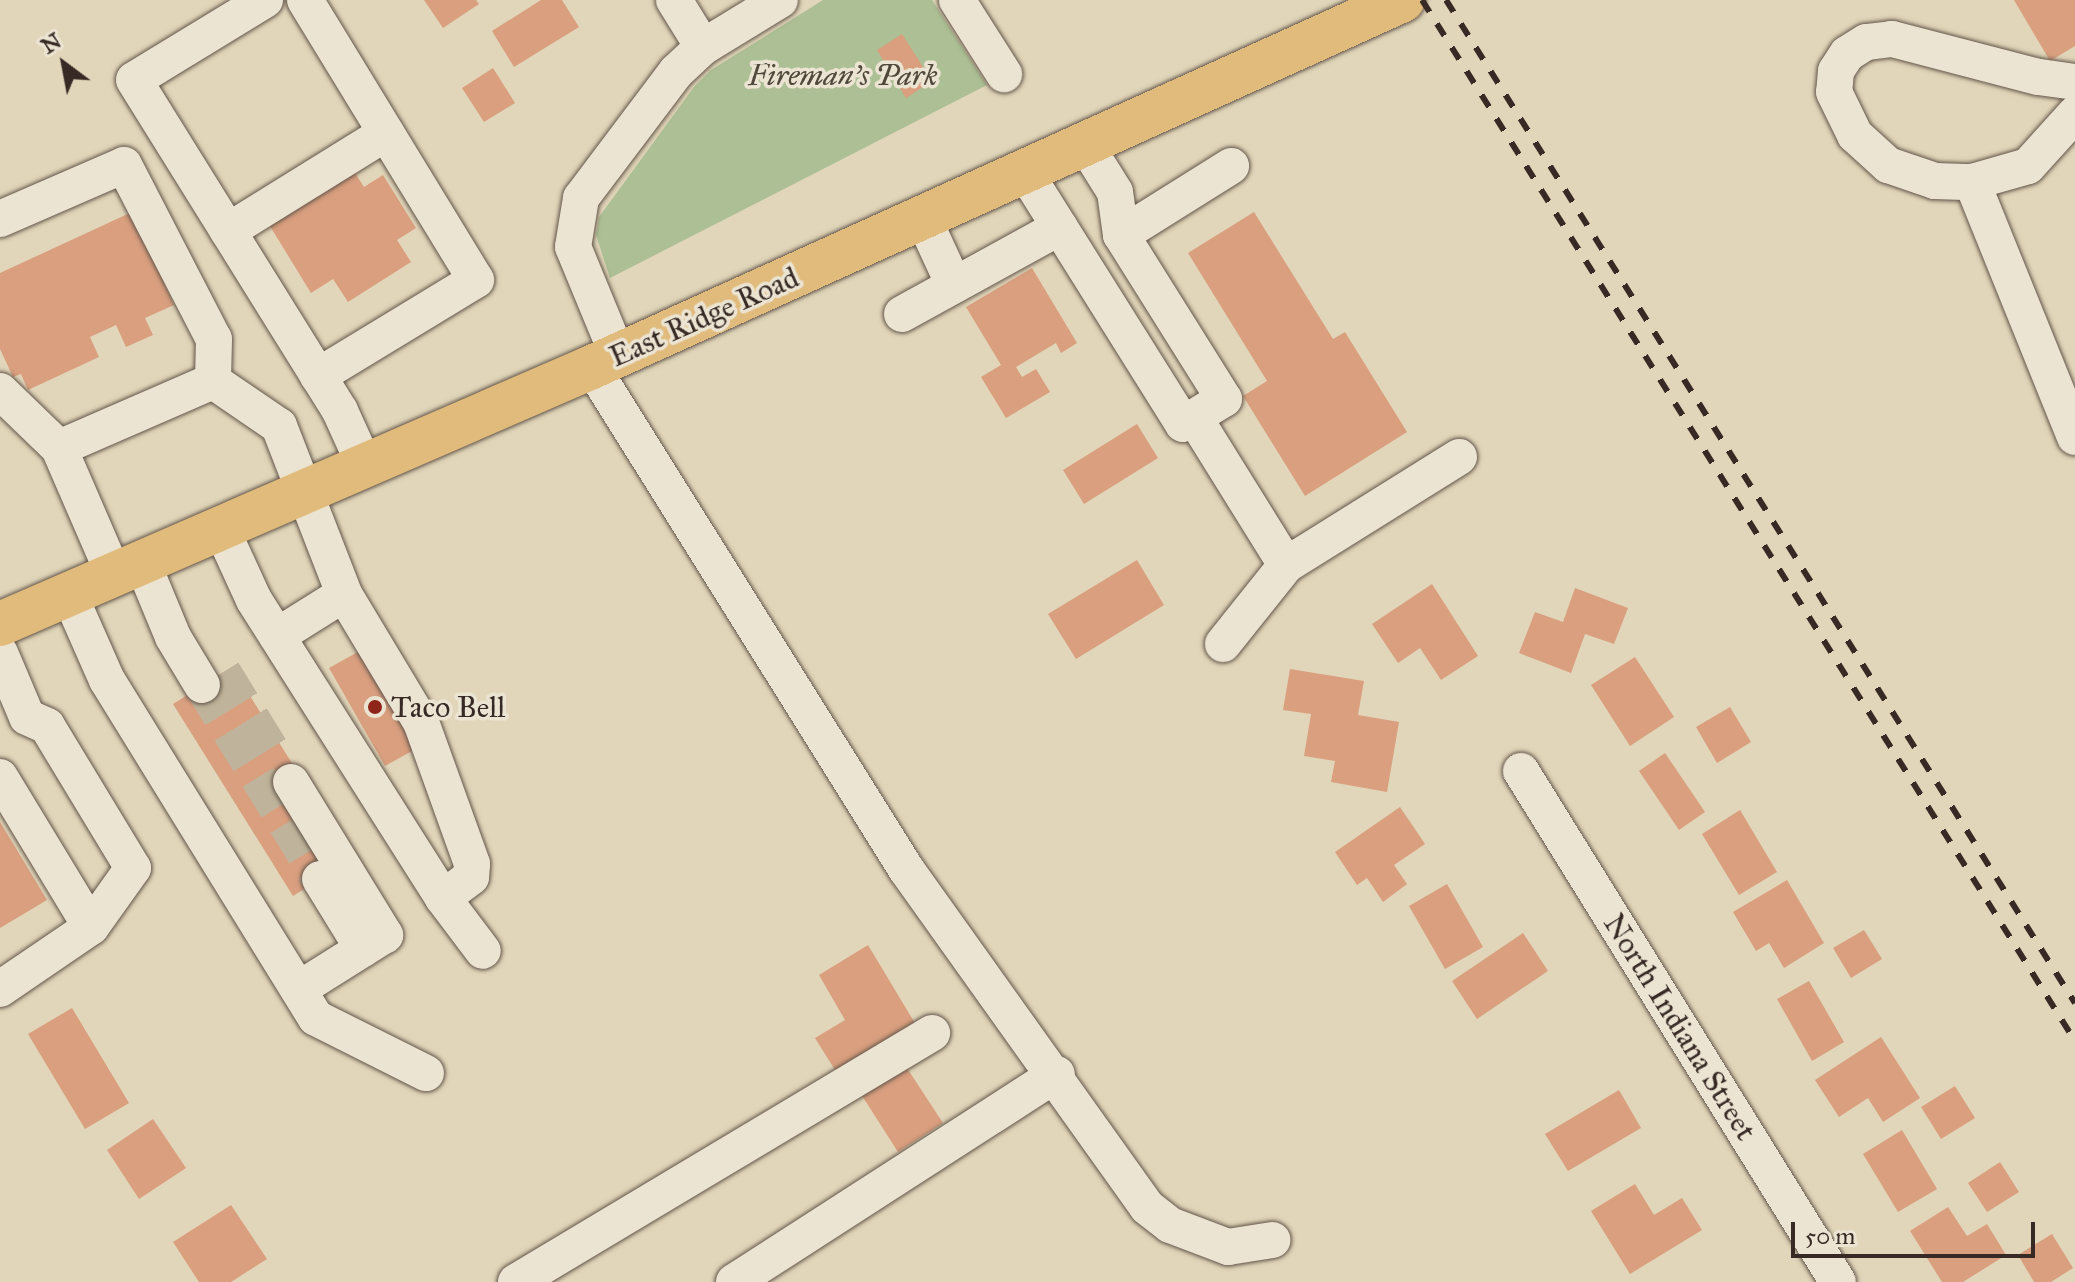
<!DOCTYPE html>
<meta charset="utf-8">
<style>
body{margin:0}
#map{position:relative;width:2075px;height:1282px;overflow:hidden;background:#e1d6b9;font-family:"IM FELL Great Primer",serif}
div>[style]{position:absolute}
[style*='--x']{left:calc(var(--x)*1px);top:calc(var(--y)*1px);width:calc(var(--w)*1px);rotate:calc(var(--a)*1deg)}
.green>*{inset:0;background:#adbf94}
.building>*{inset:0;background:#d99f7f}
.minor-tunnel>*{height:36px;margin-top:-18px;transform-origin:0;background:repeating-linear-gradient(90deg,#bfb49b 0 36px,transparent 0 54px)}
.roads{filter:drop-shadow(0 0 2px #62554a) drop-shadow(0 0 2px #62554a)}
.minor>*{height:36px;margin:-18px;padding:0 18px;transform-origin:18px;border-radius:18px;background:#ece4d2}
.major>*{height:44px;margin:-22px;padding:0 22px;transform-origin:22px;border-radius:22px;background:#e0bb7c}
.rail>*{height:6px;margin-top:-3px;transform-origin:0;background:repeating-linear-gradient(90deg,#372a25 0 14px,transparent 0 28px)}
.dots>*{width:22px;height:22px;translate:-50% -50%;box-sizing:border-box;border:4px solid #ece4d2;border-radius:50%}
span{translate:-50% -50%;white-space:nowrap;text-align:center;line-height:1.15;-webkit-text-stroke:7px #ece4d2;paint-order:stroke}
.park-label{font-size:30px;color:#4f483b;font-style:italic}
.street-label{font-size:30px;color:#372a25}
.poi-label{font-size:30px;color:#372a25}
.left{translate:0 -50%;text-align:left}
.north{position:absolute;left:24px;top:24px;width:80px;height:80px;-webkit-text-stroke:6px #ece4d2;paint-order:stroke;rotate:328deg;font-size:22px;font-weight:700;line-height:32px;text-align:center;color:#372a25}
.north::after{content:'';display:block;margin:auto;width:28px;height:36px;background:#372a25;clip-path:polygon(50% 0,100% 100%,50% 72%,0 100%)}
.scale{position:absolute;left:1791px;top:1222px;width:244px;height:36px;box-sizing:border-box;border:4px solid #372a25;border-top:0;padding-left:10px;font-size:24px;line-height:28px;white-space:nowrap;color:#372a25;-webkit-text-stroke:6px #ece4d2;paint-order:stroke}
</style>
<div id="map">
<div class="green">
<i style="clip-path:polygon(823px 0,932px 0,987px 85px,610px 278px,596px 235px,599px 217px,694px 87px,711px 70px)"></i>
</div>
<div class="building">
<i style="clip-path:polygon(424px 0,476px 0,479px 4px,443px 28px)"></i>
<i style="clip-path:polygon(541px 0,562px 0,579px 27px,514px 67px,492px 31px)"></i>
<i style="clip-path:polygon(2014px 0,2075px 0,2075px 46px,2050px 61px)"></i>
<i style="clip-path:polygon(902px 34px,932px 81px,906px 98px,877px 50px)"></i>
<i style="clip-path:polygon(493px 68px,515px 103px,484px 122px,462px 88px)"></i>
<i style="clip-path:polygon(350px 165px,364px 187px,383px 175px,416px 228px,397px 240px,411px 262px,348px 302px,333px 279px,311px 293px,265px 218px)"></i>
<i style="clip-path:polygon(132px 212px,174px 305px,145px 318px,153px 335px,126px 347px,116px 325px,90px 337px,99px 357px,28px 390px,21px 374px,13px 377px,0 349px,0 273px)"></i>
<i style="clip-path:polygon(1254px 212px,1333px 339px,1345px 332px,1407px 432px,1305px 496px,1243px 396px,1267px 381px,1188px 253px)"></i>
<i style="clip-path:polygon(1032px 268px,1077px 343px,1061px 353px,1056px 343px,1016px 367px,1022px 377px,1036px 369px,1050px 392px,1006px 418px,981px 377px,1001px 365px,966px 307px)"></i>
<i style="clip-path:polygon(1137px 424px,1158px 458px,1084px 504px,1063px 470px)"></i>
<i style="clip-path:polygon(1137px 560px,1164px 605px,1076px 659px,1048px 614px)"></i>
<i style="clip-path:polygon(1432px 584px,1478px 656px,1441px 680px,1420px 648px,1398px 663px,1372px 624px)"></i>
<i style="clip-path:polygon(1575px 588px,1628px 608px,1614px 644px,1585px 634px,1571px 673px,1519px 653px,1535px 612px,1563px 622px)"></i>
<i style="clip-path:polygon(365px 648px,421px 746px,385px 766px,329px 668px)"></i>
<i style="clip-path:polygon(1635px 657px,1674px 717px,1630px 746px,1591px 685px)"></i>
<i style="clip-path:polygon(232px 667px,300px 776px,333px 871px,293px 896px,173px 704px)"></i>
<i style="clip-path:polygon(1290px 669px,1364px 681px,1358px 715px,1399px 722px,1387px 792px,1331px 782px,1335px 761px,1304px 756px,1311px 714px,1283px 710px)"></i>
<i style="clip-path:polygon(1730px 707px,1751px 742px,1717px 763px,1696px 727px)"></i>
<i style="clip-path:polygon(1665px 753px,1705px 812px,1679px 830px,1639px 771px)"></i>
<i style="clip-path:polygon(1400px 807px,1425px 844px,1394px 865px,1407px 884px,1383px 902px,1367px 878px,1357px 885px,1335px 852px)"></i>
<i style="clip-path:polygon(1740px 810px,1777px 872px,1739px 895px,1702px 834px)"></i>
<i style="clip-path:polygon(0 822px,47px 900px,0 928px)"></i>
<i style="clip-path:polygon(1787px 880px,1824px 943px,1784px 968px,1769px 943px,1756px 951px,1733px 912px)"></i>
<i style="clip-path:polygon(1447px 884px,1483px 947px,1445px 969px,1409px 906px)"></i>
<i style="clip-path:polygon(1864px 930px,1882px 959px,1851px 978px,1833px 948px)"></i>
<i style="clip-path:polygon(1523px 933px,1548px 971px,1477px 1019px,1452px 981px)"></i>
<i style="clip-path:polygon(868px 945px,919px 1030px,840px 1078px,815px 1038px,845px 1020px,819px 975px)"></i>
<i style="clip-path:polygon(1809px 981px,1844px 1042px,1812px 1061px,1777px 999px)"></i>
<i style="clip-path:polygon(72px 1008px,129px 1103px,85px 1129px,28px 1034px)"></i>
<i style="clip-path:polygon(1881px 1037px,1920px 1098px,1883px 1122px,1868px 1098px,1839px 1117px,1815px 1080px)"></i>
<i style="clip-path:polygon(903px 1062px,943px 1123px,898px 1152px,859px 1091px)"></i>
<i style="clip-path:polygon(1955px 1086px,1975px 1118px,1941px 1139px,1921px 1107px)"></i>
<i style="clip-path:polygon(1619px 1090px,1641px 1128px,1568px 1171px,1545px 1134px)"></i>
<i style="clip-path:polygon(153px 1119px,186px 1168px,139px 1199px,107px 1150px)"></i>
<i style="clip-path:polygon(1902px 1130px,1937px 1189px,1898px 1212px,1863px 1154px)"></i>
<i style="clip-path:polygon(2000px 1162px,2019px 1192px,1987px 1212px,1968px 1183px)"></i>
<i style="clip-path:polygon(1635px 1184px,1654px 1215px,1682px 1198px,1702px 1230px,1630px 1274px,1591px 1211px)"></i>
<i style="clip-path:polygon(231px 1205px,267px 1259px,231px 1282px,199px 1282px,173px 1242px)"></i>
<i style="clip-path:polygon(1948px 1207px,1967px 1236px,1987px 1224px,2006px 1255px,1963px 1282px,1942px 1282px,1910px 1231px)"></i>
<i style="clip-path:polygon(2052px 1234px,2073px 1268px,2051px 1282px,2034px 1282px,2018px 1255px)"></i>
</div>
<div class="minor-tunnel">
<i style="--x:223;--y:672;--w:95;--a:58.3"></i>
<i style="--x:202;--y:685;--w:227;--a:58.7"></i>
</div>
<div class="roads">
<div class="minor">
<i style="--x:265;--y:0;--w:153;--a:148.6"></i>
<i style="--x:134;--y:80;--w:390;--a:58.1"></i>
<i style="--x:340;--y:411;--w:60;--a:65.6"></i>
<i style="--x:305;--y:0;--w:328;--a:58.6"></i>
<i style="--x:476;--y:280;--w:185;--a:148.7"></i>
<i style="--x:674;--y:0;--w:55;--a:58.3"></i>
<i style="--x:957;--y:0;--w:88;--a:57.6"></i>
<i style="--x:2075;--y:82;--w:37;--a:-172"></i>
<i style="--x:2038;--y:77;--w:151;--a:-165.4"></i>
<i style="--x:1892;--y:39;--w:26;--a:173"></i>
<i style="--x:1866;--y:42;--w:22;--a:148"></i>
<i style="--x:1847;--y:54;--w:20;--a:123"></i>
<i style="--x:1836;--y:71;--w:21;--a:95"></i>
<i style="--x:1834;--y:92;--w:48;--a:64"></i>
<i style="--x:1855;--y:135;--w:45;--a:42.3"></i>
<i style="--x:1888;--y:165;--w:50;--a:18.8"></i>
<i style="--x:1935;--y:181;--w:37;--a:2"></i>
<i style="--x:1972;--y:182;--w:58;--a:-15.9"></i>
<i style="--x:2028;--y:166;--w:70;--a:-47.9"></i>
<i style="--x:1025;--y:172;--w:297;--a:57.9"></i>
<i style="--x:1183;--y:424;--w:48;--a:-31.4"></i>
<i style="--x:1224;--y:399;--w:194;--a:-122.1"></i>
<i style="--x:1121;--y:235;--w:43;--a:-97.9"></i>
<i style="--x:1115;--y:192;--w:57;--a:-122"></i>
<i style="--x:1972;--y:182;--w:275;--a:68"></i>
<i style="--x:923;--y:218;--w:74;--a:65.2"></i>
<i style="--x:0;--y:219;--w:135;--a:-23.5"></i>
<i style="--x:124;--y:165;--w:196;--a:62.7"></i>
<i style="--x:214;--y:339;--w:42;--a:91.4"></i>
<i style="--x:228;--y:231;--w:186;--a:-31.8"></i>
<i style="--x:1121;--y:235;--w:130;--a:-32.1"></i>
<i style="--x:902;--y:314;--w:180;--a:-28.8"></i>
<i style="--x:618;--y:356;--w:118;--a:-112.4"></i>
<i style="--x:573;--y:247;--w:50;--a:-80.7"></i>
<i style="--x:581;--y:198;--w:158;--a:-53"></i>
<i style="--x:676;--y:72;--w:37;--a:-43"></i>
<i style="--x:703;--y:47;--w:90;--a:-31.4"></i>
<i style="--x:592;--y:367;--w:592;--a:57.97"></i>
<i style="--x:906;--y:869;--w:415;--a:54.5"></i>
<i style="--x:1147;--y:1207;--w:29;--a:38"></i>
<i style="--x:1170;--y:1225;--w:62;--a:20.8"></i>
<i style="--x:1228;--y:1247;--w:45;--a:-9"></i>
<i style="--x:0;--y:391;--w:82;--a:44"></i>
<i style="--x:59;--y:448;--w:138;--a:66.6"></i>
<i style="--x:1194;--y:417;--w:174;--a:58.1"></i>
<i style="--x:1286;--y:565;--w:204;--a:-32"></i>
<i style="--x:59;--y:448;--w:168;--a:-23.5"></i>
<i style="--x:213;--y:381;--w:80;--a:34.3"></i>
<i style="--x:279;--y:426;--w:180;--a:68.8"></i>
<i style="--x:344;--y:594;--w:149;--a:59"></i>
<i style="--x:421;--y:722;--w:151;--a:70.2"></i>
<i style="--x:472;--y:864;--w:13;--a:94"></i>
<i style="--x:471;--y:877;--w:35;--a:143"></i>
<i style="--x:221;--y:528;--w:79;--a:65.4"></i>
<i style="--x:254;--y:600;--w:353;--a:57.6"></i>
<i style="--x:443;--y:898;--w:66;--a:53"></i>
<i style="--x:142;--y:562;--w:81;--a:67.5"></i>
<i style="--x:173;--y:637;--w:56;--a:58.9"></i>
<i style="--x:69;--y:594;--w:94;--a:66.2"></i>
<i style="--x:107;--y:680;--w:397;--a:58.3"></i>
<i style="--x:316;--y:1018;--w:123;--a:26.6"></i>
<i style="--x:277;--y:636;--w:79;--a:-32.1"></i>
<i style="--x:1223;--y:644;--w:101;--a:-51.4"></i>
<i style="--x:0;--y:653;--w:69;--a:67.1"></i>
<i style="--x:27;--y:717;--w:22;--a:24"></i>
<i style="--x:47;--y:726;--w:166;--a:58.8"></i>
<i style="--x:133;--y:868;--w:72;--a:125.4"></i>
<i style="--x:91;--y:927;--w:110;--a:145.7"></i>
<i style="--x:1521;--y:771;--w:601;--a:58.19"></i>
<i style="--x:0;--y:777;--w:175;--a:58.8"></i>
<i style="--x:291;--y:782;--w:180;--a:58.4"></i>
<i style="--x:385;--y:935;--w:102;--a:147.9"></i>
<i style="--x:320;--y:879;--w:82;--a:58.4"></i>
<i style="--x:516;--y:1282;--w:485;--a:-30.9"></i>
<i style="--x:734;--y:1282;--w:384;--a:-32.8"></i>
</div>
<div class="major">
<i style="--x:0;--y:624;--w:645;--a:-23.47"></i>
<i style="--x:592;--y:367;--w:890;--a:-24.35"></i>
</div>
</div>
<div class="rail">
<i style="--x:1422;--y:0;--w:1229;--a:57.9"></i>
<i style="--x:1446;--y:0;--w:1184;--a:57.91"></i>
</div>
<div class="dots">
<i style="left:375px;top:707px;background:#8f2418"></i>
</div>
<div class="park-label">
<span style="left:843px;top:75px">Fireman’s Park</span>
</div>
<div class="street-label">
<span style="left:704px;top:317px;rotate:-24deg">East Ridge Road</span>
<span style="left:1680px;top:1027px;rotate:58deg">North Indiana Street</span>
</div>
<div class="poi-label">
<span class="left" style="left:391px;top:707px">Taco Bell</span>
</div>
<div class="north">N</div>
<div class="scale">50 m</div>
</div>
